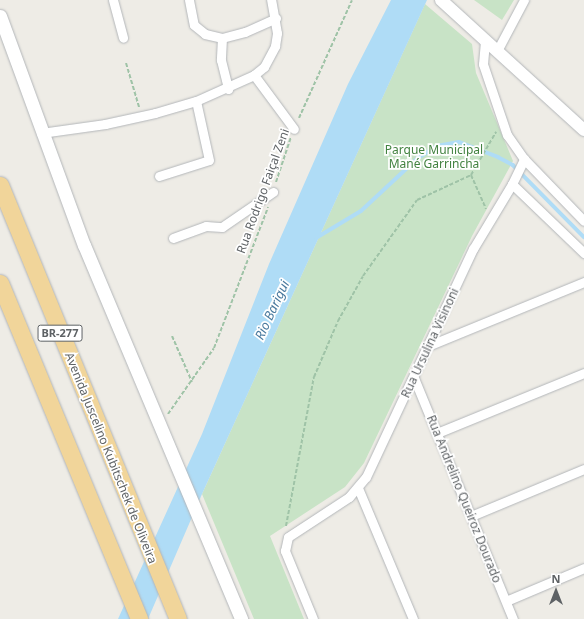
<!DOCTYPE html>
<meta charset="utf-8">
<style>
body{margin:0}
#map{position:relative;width:584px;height:619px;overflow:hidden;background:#eeece6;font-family:"Noto Sans",sans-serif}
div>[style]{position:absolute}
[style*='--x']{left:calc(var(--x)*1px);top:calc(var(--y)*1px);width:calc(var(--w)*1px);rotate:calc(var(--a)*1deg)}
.green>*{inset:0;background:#c8e3c6}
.water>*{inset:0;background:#afdcf6}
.stream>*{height:3.5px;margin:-1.75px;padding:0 1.75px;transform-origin:1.75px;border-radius:1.75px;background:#afdcf6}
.path>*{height:2px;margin-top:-1px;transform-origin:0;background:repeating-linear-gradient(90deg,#9fc3a7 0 4px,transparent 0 6px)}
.roads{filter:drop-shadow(0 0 1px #b3b6b9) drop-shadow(0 0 1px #b3b6b9)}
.minor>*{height:9px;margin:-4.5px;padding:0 4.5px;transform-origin:4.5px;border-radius:4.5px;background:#fff}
.tertiary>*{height:12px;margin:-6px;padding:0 6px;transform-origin:6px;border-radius:6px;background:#fff}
.secondary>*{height:13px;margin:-6.5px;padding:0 6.5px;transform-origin:6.5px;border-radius:6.5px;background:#fff}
.motorway>*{height:17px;margin:-8.5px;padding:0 8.5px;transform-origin:8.5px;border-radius:8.5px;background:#f1d59a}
span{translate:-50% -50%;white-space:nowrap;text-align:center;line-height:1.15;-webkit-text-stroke:3.5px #fff;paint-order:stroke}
.shield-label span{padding:1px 3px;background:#fff;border:1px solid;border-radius:3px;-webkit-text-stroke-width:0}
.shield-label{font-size:11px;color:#5e6265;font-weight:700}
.park-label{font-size:12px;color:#428240}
.street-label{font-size:12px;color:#5e6265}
.water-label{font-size:13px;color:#4a7a9e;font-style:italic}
.north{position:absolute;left:536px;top:571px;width:40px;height:40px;-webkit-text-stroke:3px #fff;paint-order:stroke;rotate:0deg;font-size:11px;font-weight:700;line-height:16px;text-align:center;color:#5e6265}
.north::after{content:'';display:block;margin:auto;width:14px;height:18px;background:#5e6265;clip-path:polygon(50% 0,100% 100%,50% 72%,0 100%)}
</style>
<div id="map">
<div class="green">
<i style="clip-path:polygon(474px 0,514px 0,502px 20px)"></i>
<i style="clip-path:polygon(425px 4px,472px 44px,476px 73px,513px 161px,472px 236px,364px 463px,345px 487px,270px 536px,304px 619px,254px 619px,202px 494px)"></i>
</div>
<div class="water">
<i style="clip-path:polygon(391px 0,427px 0,202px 494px,148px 619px,118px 619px,202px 434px,269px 264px,348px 84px)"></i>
</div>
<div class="stream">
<i style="--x:316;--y:238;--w:52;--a:-31"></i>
<i style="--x:361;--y:211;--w:78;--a:-42.9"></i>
<i style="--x:418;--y:158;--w:22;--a:-32"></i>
<i style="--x:437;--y:146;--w:22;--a:-10"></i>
<i style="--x:459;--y:142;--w:42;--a:21"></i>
<i style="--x:498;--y:157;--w:17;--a:28"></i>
<i style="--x:513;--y:165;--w:101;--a:45.4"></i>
</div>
<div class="path">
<i style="--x:126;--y:63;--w:46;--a:73.5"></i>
<i style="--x:299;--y:118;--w:129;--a:-65.8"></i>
<i style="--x:471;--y:175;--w:37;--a:66"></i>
<i style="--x:276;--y:182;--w:47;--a:-71.6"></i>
<i style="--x:172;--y:336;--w:50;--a:66.5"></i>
<i style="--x:168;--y:414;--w:80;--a:-55.1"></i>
<i style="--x:214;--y:348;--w:151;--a:-69"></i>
<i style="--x:286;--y:526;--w:152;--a:-79.4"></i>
<i style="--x:314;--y:377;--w:61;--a:-66.8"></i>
<i style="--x:338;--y:321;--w:51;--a:-60.9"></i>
<i style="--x:363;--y:276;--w:93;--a:-54.6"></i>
<i style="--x:417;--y:200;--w:60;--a:-24.8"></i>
<i style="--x:471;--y:175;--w:50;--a:-59.8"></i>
</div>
<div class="roads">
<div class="minor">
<i style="--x:113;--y:0;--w:39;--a:75"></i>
<i style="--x:189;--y:0;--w:25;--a:79"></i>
<i style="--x:194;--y:25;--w:14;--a:39"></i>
<i style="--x:205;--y:34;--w:17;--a:13"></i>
<i style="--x:222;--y:38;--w:24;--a:-15"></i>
<i style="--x:245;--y:32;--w:34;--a:-24"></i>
<i style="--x:222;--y:38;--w:22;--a:93"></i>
<i style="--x:221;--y:60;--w:30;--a:76"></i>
<i style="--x:497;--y:51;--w:58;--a:-62.1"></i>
<i style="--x:254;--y:75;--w:67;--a:53.5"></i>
<i style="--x:41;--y:133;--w:65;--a:-8"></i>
<i style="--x:105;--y:124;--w:51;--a:-12.4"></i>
<i style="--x:155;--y:113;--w:43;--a:-16.3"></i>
<i style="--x:196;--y:101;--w:64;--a:-24.1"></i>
<i style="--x:254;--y:75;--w:13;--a:-39"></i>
<i style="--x:264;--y:67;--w:24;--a:-62"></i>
<i style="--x:275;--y:46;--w:13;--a:-81"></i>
<i style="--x:277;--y:33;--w:34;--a:-100"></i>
<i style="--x:524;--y:159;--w:86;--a:45.9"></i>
<i style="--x:159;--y:176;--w:52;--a:-17.7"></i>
<i style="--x:209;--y:160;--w:60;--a:-102.4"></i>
<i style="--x:512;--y:184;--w:100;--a:43.8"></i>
<i style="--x:173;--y:238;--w:35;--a:-20"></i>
<i style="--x:206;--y:226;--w:16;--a:4"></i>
<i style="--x:222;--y:227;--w:62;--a:-34.5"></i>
<i style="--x:428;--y:346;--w:169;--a:-22.3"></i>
<i style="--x:414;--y:378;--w:261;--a:67.7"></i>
<i style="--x:437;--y:433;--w:159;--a:-22.2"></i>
<i style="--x:358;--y:488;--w:142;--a:67.2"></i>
<i style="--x:471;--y:516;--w:122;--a:-22.6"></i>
<i style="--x:506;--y:601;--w:85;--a:-22.9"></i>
<i style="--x:313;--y:619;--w:74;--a:-112.4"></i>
<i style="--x:285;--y:551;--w:14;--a:-78"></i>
<i style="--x:288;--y:537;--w:73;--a:-33.3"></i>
<i style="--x:349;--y:497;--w:26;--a:-50"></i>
<i style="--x:366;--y:477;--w:252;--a:-64.9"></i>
<i style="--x:473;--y:249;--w:76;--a:-59"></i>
<i style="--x:512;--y:184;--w:28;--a:-64"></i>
<i style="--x:524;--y:159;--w:29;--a:-125"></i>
<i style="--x:507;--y:135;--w:75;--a:-108.7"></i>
<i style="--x:483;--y:64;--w:23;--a:-85"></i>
</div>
<div class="tertiary">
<i style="--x:441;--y:0;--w:193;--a:42.3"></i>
</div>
<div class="secondary">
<i style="--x:0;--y:16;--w:244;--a:69.9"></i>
<i style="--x:84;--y:245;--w:406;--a:67.2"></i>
</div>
<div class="motorway">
<i style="--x:0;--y:185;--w:469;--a:67.7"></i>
<i style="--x:0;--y:283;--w:364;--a:67.5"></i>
</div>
</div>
<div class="shield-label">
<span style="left:60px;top:333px">BR-277</span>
</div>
<div class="park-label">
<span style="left:434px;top:157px">Parque Municipal<br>Mané Garrincha</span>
</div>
<div class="street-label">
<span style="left:263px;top:191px;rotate:-70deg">Rua Rodrigo Faiçal Zeni</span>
<span style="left:430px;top:343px;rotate:-65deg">Rua Ursulina Visinoni</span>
<span style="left:111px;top:458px;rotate:68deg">Avenida Juscelino Kubitschek de Oliveira</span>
<span style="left:464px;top:499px;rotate:68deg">Rua Andrelino Queiroz Dourado</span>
</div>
<div class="water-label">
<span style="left:272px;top:310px;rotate:-65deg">Rio Barigui</span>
</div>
<div class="north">N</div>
</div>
